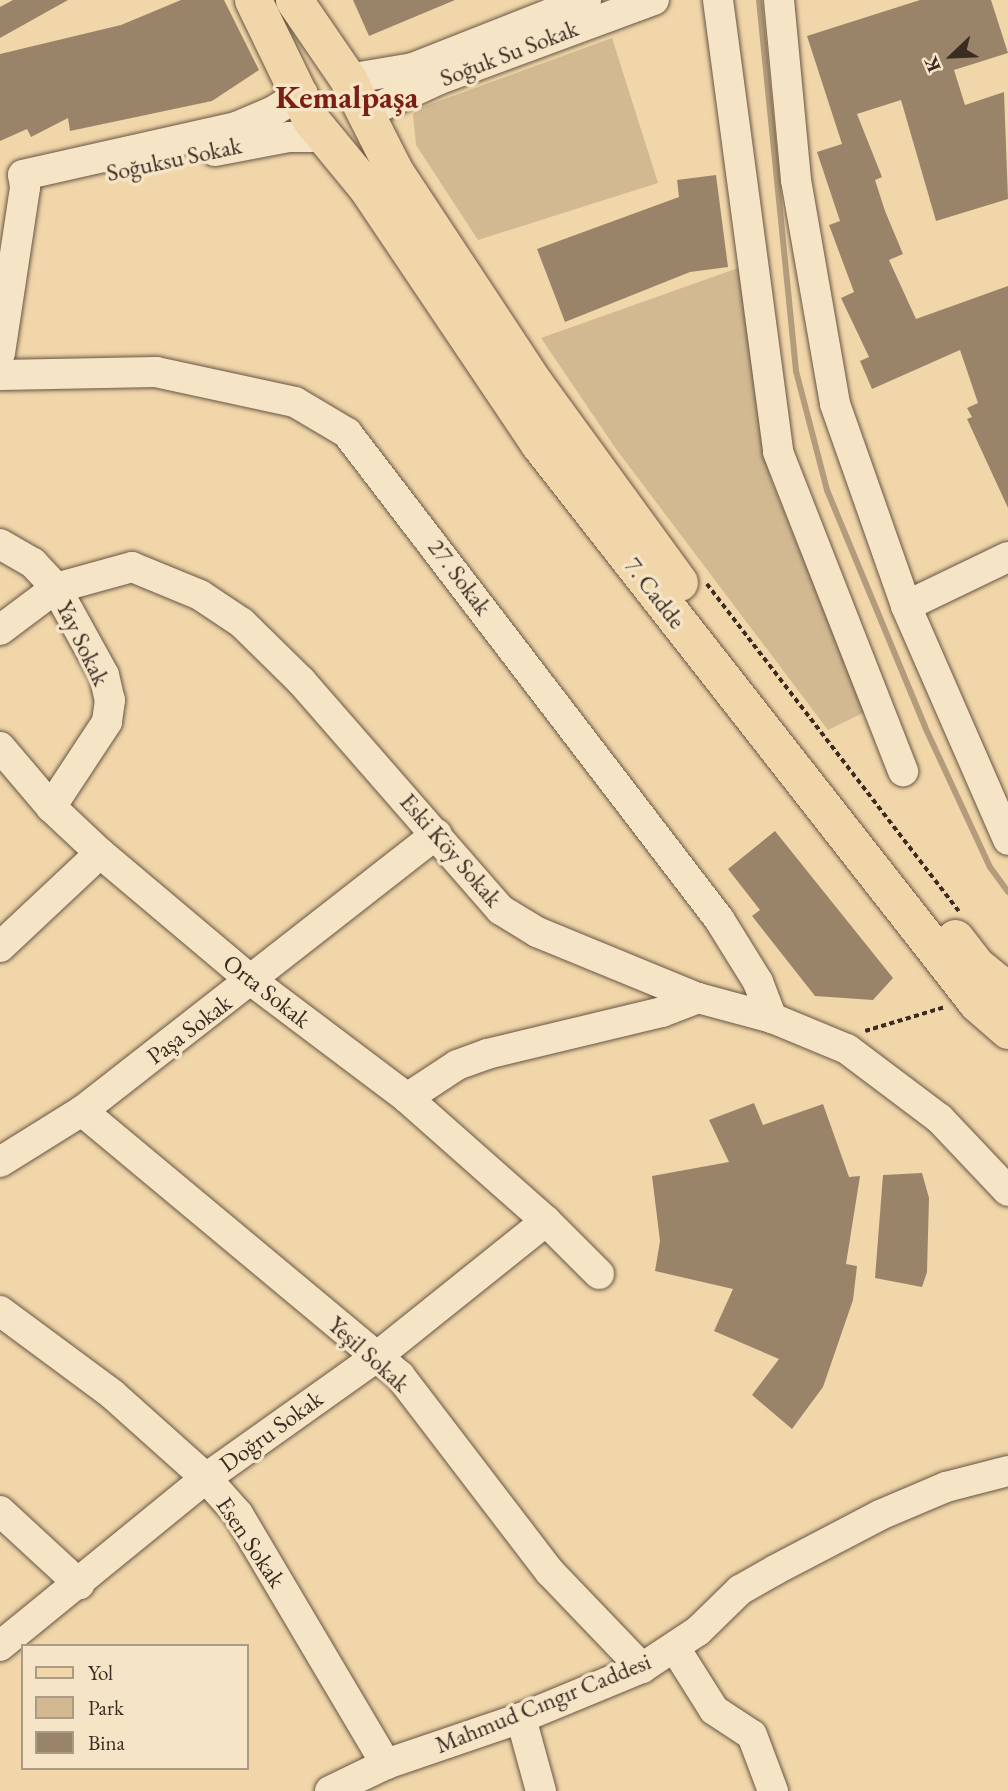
<!DOCTYPE html>
<meta charset="utf-8">
<style>
body{margin:0}
#map{position:relative;width:1008px;height:1791px;overflow:hidden;background:#f1d6a9;font-family:"EB Garamond",serif}
div>[style]{position:absolute}
[style*='--x']{left:calc(var(--x)*1px);top:calc(var(--y)*1px);width:calc(var(--w)*1px);rotate:calc(var(--a)*1deg)}
.green>*{inset:0;background:#d2b992}
.stream>*{height:6px;margin:-3px;padding:0 3px;transform-origin:3px;border-radius:3px;background:#b39c7b}
.building>*{inset:0;background:#9a8469}
.path>*{height:3.5px;margin-top:-1.75px;transform-origin:0;background:repeating-linear-gradient(90deg,#3b2c23 0 5px,transparent 0 8.5px)}
.roads{filter:drop-shadow(0 0 2px #685644) drop-shadow(0 0 2px #685644)}
.minor>*{height:30px;margin:-15px;padding:0 15px;transform-origin:15px;border-radius:15px;background:#f6e4c7}
.major>*{height:37px;margin:-18.5px;padding:0 18.5px;transform-origin:18.5px;border-radius:18.5px;background:#f1d6a9}
span{translate:-50% -50%;white-space:nowrap;text-align:center;line-height:1.15;-webkit-text-stroke:7px #f6e4c7;paint-order:stroke}
.street-label{font-size:24px;color:#3b2c23}
.district-label{font-size:32px;color:#7a1f14;font-weight:700}
.legend{position:absolute;left:21px;top:1644px;width:228px;height:126px;box-sizing:border-box;background:#f6e4c7;border:2px solid #ab9a85;margin:0;padding:9px 12px;list-style:none;font-size:21px;color:#3b2c23}
.legend li{display:flex;align-items:center;gap:14px;height:35px}
.legend b{width:35px;border:2px solid #ab9a85}
.north{position:absolute;left:917px;top:21px;width:70px;height:70px;-webkit-text-stroke:5px #f6e4c7;paint-order:stroke;rotate:247deg;font-size:19px;font-weight:700;line-height:28px;text-align:center;color:#3b2c23}
.north::after{content:'';display:block;margin:auto;width:24px;height:32px;background:#3b2c23;clip-path:polygon(50% 0,100% 100%,50% 72%,0 100%)}
</style>
<div id="map">
<div class="green">
<i style="clip-path:polygon(612px 38px,658px 183px,478px 240px,416px 145px,413px 114px,420px 108px)"></i>
<i style="clip-path:polygon(741px 267px,771px 479px,865px 712px,828px 730px,616px 449px,541px 338px)"></i>
</div>
<div class="stream">
<i style="--x:759;--y:0;--w:373;--a:84.3"></i>
<i style="--x:796;--y:371;--w:123;--a:75.4"></i>
<i style="--x:827;--y:490;--w:256;--a:67.5"></i>
<i style="--x:925;--y:727;--w:154;--a:65.1"></i>
<i style="--x:990;--y:867;--w:31;--a:54"></i>
</div>
<div class="building">
<i style="clip-path:polygon(13px 0,68px 0,0 38px,0 7px)"></i>
<i style="clip-path:polygon(181px 0,224px 0,259px 70px,212px 101px,70px 131px,68px 118px,31px 137px,27px 129px,0 141px,0 54px,121px 25px)"></i>
<i style="clip-path:polygon(353px 0,455px 0,369px 36px)"></i>
<i style="clip-path:polygon(920px 0,991px 0,1008px 53px,954px 70px,965px 105px,1004px 92px,1008px 199px,936px 221px,901px 100px,857px 114px,882px 177px,875px 180px,885px 211px,903px 254px,889px 260px,916px 319px,1008px 286px,1008px 508px,967px 419px,972px 417px,967px 408px,978px 403px,960px 350px,872px 389px,860px 361px,869px 357px,841px 298px,854px 292px,829px 225px,840px 221px,817px 152px,842px 144px,807px 36px)"></i>
<i style="clip-path:polygon(716px 175px,728px 267px,690px 272px,565px 322px,537px 249px,679px 197px,677px 180px)"></i>
<i style="clip-path:polygon(775px 831px,893px 978px,873px 1000px,815px 996px,752px 916px,760px 910px,728px 869px)"></i>
<i style="clip-path:polygon(754px 1103px,763px 1125px,823px 1104px,849px 1177px,860px 1176px,846px 1264px,857px 1266px,853px 1300px,823px 1387px,792px 1429px,752px 1395px,779px 1359px,714px 1331px,733px 1289px,655px 1271px,660px 1241px,652px 1176px,729px 1162px,709px 1120px)"></i>
<i style="clip-path:polygon(922px 1173px,929px 1198px,927px 1272px,922px 1287px,875px 1278px,883px 1175px)"></i>
</div>
<div class="path">
<i style="--x:707;--y:584;--w:413;--a:52.4"></i>
<i style="--x:865;--y:1031;--w:84;--a:-16.7"></i>
</div>
<div class="roads">
<div class="minor">
<i style="--x:718;--y:0;--w:456;--a:82.4"></i>
<i style="--x:778;--y:452;--w:343;--a:68.6"></i>
<i style="--x:779;--y:0;--w:181;--a:84.6"></i>
<i style="--x:796;--y:180;--w:227;--a:80.1"></i>
<i style="--x:835;--y:404;--w:214;--a:70.6"></i>
<i style="--x:906;--y:606;--w:255;--a:66.4"></i>
<i style="--x:348;--y:79;--w:66;--a:-9.6"></i>
<i style="--x:413;--y:68;--w:186;--a:-21.5"></i>
<i style="--x:366;--y:113;--w:81;--a:-24.7"></i>
<i style="--x:440;--y:79;--w:228;--a:-20.3"></i>
<i style="--x:215;--y:151;--w:75;--a:-10.7"></i>
<i style="--x:289;--y:137;--w:37;--a:0"></i>
<i style="--x:0;--y:353;--w:168;--a:-81.4"></i>
<i style="--x:25;--y:187;--w:12;--a:-99"></i>
<i style="--x:23;--y:175;--w:218;--a:-12.7"></i>
<i style="--x:236;--y:127;--w:39;--a:-23"></i>
<i style="--x:272;--y:112;--w:36;--a:-32"></i>
<i style="--x:0;--y:375;--w:156;--a:-1.1"></i>
<i style="--x:156;--y:372;--w:142;--a:12.2"></i>
<i style="--x:295;--y:402;--w:61;--a:30.8"></i>
<i style="--x:347;--y:433;--w:612;--a:52.57"></i>
<i style="--x:719;--y:919;--w:74;--a:58.2"></i>
<i style="--x:758;--y:982;--w:39;--a:69"></i>
<i style="--x:0;--y:544;--w:38;--a:30"></i>
<i style="--x:33;--y:563;--w:34;--a:47"></i>
<i style="--x:56;--y:588;--w:79;--a:-15.4"></i>
<i style="--x:132;--y:567;--w:74;--a:22.4"></i>
<i style="--x:200;--y:595;--w:50;--a:33.7"></i>
<i style="--x:242;--y:623;--w:83;--a:44.5"></i>
<i style="--x:301;--y:681;--w:304;--a:48.9"></i>
<i style="--x:501;--y:910;--w:42;--a:31.4"></i>
<i style="--x:537;--y:932;--w:174;--a:22.3"></i>
<i style="--x:698;--y:998;--w:77;--a:15.1"></i>
<i style="--x:772;--y:1018;--w:81;--a:22.5"></i>
<i style="--x:847;--y:1049;--w:116;--a:37"></i>
<i style="--x:940;--y:1119;--w:99;--a:46.6"></i>
<i style="--x:906;--y:606;--w:113;--a:-25.7"></i>
<i style="--x:0;--y:630;--w:70;--a:-36.9"></i>
<i style="--x:56;--y:588;--w:99;--a:61.1"></i>
<i style="--x:104;--y:675;--w:26;--a:77"></i>
<i style="--x:110;--y:700;--w:22;--a:98"></i>
<i style="--x:107;--y:722;--w:102;--a:123.4"></i>
<i style="--x:0;--y:747;--w:79;--a:49.6"></i>
<i style="--x:51;--y:807;--w:67;--a:43.2"></i>
<i style="--x:100;--y:853;--w:199;--a:40.1"></i>
<i style="--x:252;--y:981;--w:194;--a:37"></i>
<i style="--x:407;--y:1098;--w:186;--a:41.5"></i>
<i style="--x:546;--y:1221;--w:75;--a:45"></i>
<i style="--x:0;--y:947;--w:137;--a:-43.2"></i>
<i style="--x:407;--y:1098;--w:60;--a:-33.4"></i>
<i style="--x:457;--y:1065;--w:32;--a:-20"></i>
<i style="--x:487;--y:1054;--w:180;--a:-13.5"></i>
<i style="--x:662;--y:1012;--w:39;--a:-21"></i>
<i style="--x:82;--y:1111;--w:414;--a:39.8"></i>
<i style="--x:400;--y:1376;--w:247;--a:52.6"></i>
<i style="--x:550;--y:1572;--w:133;--a:46.2"></i>
<i style="--x:0;--y:1162;--w:97;--a:-31.9"></i>
<i style="--x:82;--y:1111;--w:450;--a:-38"></i>
<i style="--x:0;--y:1311;--w:139;--a:36.5"></i>
<i style="--x:112;--y:1394;--w:126;--a:41.8"></i>
<i style="--x:206;--y:1478;--w:48;--a:48.4"></i>
<i style="--x:238;--y:1514;--w:291;--a:59.4"></i>
<i style="--x:0;--y:1511;--w:108;--a:42.7"></i>
<i style="--x:0;--y:1646;--w:266;--a:-39.2"></i>
<i style="--x:206;--y:1478;--w:207;--a:-35.4"></i>
<i style="--x:375;--y:1358;--w:219;--a:-38.7"></i>
<i style="--x:675;--y:1648;--w:73;--a:57.8"></i>
<i style="--x:714;--y:1710;--w:45;--a:33.3"></i>
<i style="--x:752;--y:1735;--w:60;--a:69.4"></i>
<i style="--x:521;--y:1718;--w:76;--a:74.7"></i>
<i style="--x:330;--y:1791;--w:62;--a:-25.7"></i>
<i style="--x:386;--y:1764;--w:143;--a:-18.8"></i>
<i style="--x:521;--y:1718;--w:131;--a:-22.5"></i>
<i style="--x:642;--y:1668;--w:67;--a:-33.5"></i>
<i style="--x:698;--y:1631;--w:59;--a:-44.3"></i>
<i style="--x:740;--y:1590;--w:40;--a:-29.7"></i>
<i style="--x:775;--y:1570;--w:119;--a:-27.6"></i>
<i style="--x:880;--y:1515;--w:72;--a:-23"></i>
<i style="--x:946;--y:1487;--w:64;--a:-14.5"></i>
</div>
<div class="major">
<i style="--x:253;--y:0;--w:133;--a:64.2"></i>
<i style="--x:311;--y:120;--w:88;--a:50.5"></i>
<i style="--x:367;--y:188;--w:308;--a:56.1"></i>
<i style="--x:539;--y:444;--w:710;--a:51.92"></i>
<i style="--x:977;--y:1003;--w:41;--a:41.1"></i>
<i style="--x:294;--y:0;--w:96;--a:55.6"></i>
<i style="--x:348;--y:79;--w:104;--a:63.2"></i>
<i style="--x:395;--y:172;--w:254;--a:56.6"></i>
<i style="--x:535;--y:384;--w:245;--a:54"></i>
<i style="--x:955;--y:938;--w:34;--a:52"></i>
<i style="--x:976;--y:965;--w:41;--a:39.1"></i>
</div>
</div>
<div class="street-label">
<span style="left:509px;top:53px;rotate:-21deg">Soğuk Su Sokak</span>
<span style="left:174px;top:159px;rotate:-12deg">Soğuksu Sokak</span>
<span style="left:460px;top:577px;rotate:53deg">27. Sokak</span>
<span style="left:655px;top:593px;rotate:52deg">7. Cadde</span>
<span style="left:83px;top:643px;rotate:64deg">Yay Sokak</span>
<span style="left:451px;top:850px;rotate:49deg">Eski Köy Sokak</span>
<span style="left:267px;top:991px;rotate:38deg">Orta Sokak</span>
<span style="left:189px;top:1029px;rotate:-37deg">Paşa Sokak</span>
<span style="left:369px;top:1354px;rotate:42deg">Yeşil Sokak</span>
<span style="left:271px;top:1431px;rotate:-36deg">Doğru Sokak</span>
<span style="left:251px;top:1542px;rotate:56deg">Esen Sokak</span>
<span style="left:543px;top:1703px;rotate:-22deg">Mahmud Cıngır Caddesi</span>
</div>
<div class="district-label">
<span style="left:347px;top:97px">Kemalpaşa</span>
</div>
<ul class="legend">
<li><b style="height:9px;background:#f1d6a9"></b>Yol</li>
<li><b style="height:19px;background:#d2b992"></b>Park</li>
<li><b style="height:19px;background:#9a8469"></b>Bina</li>
</ul>
<div class="north">K</div>
</div>
